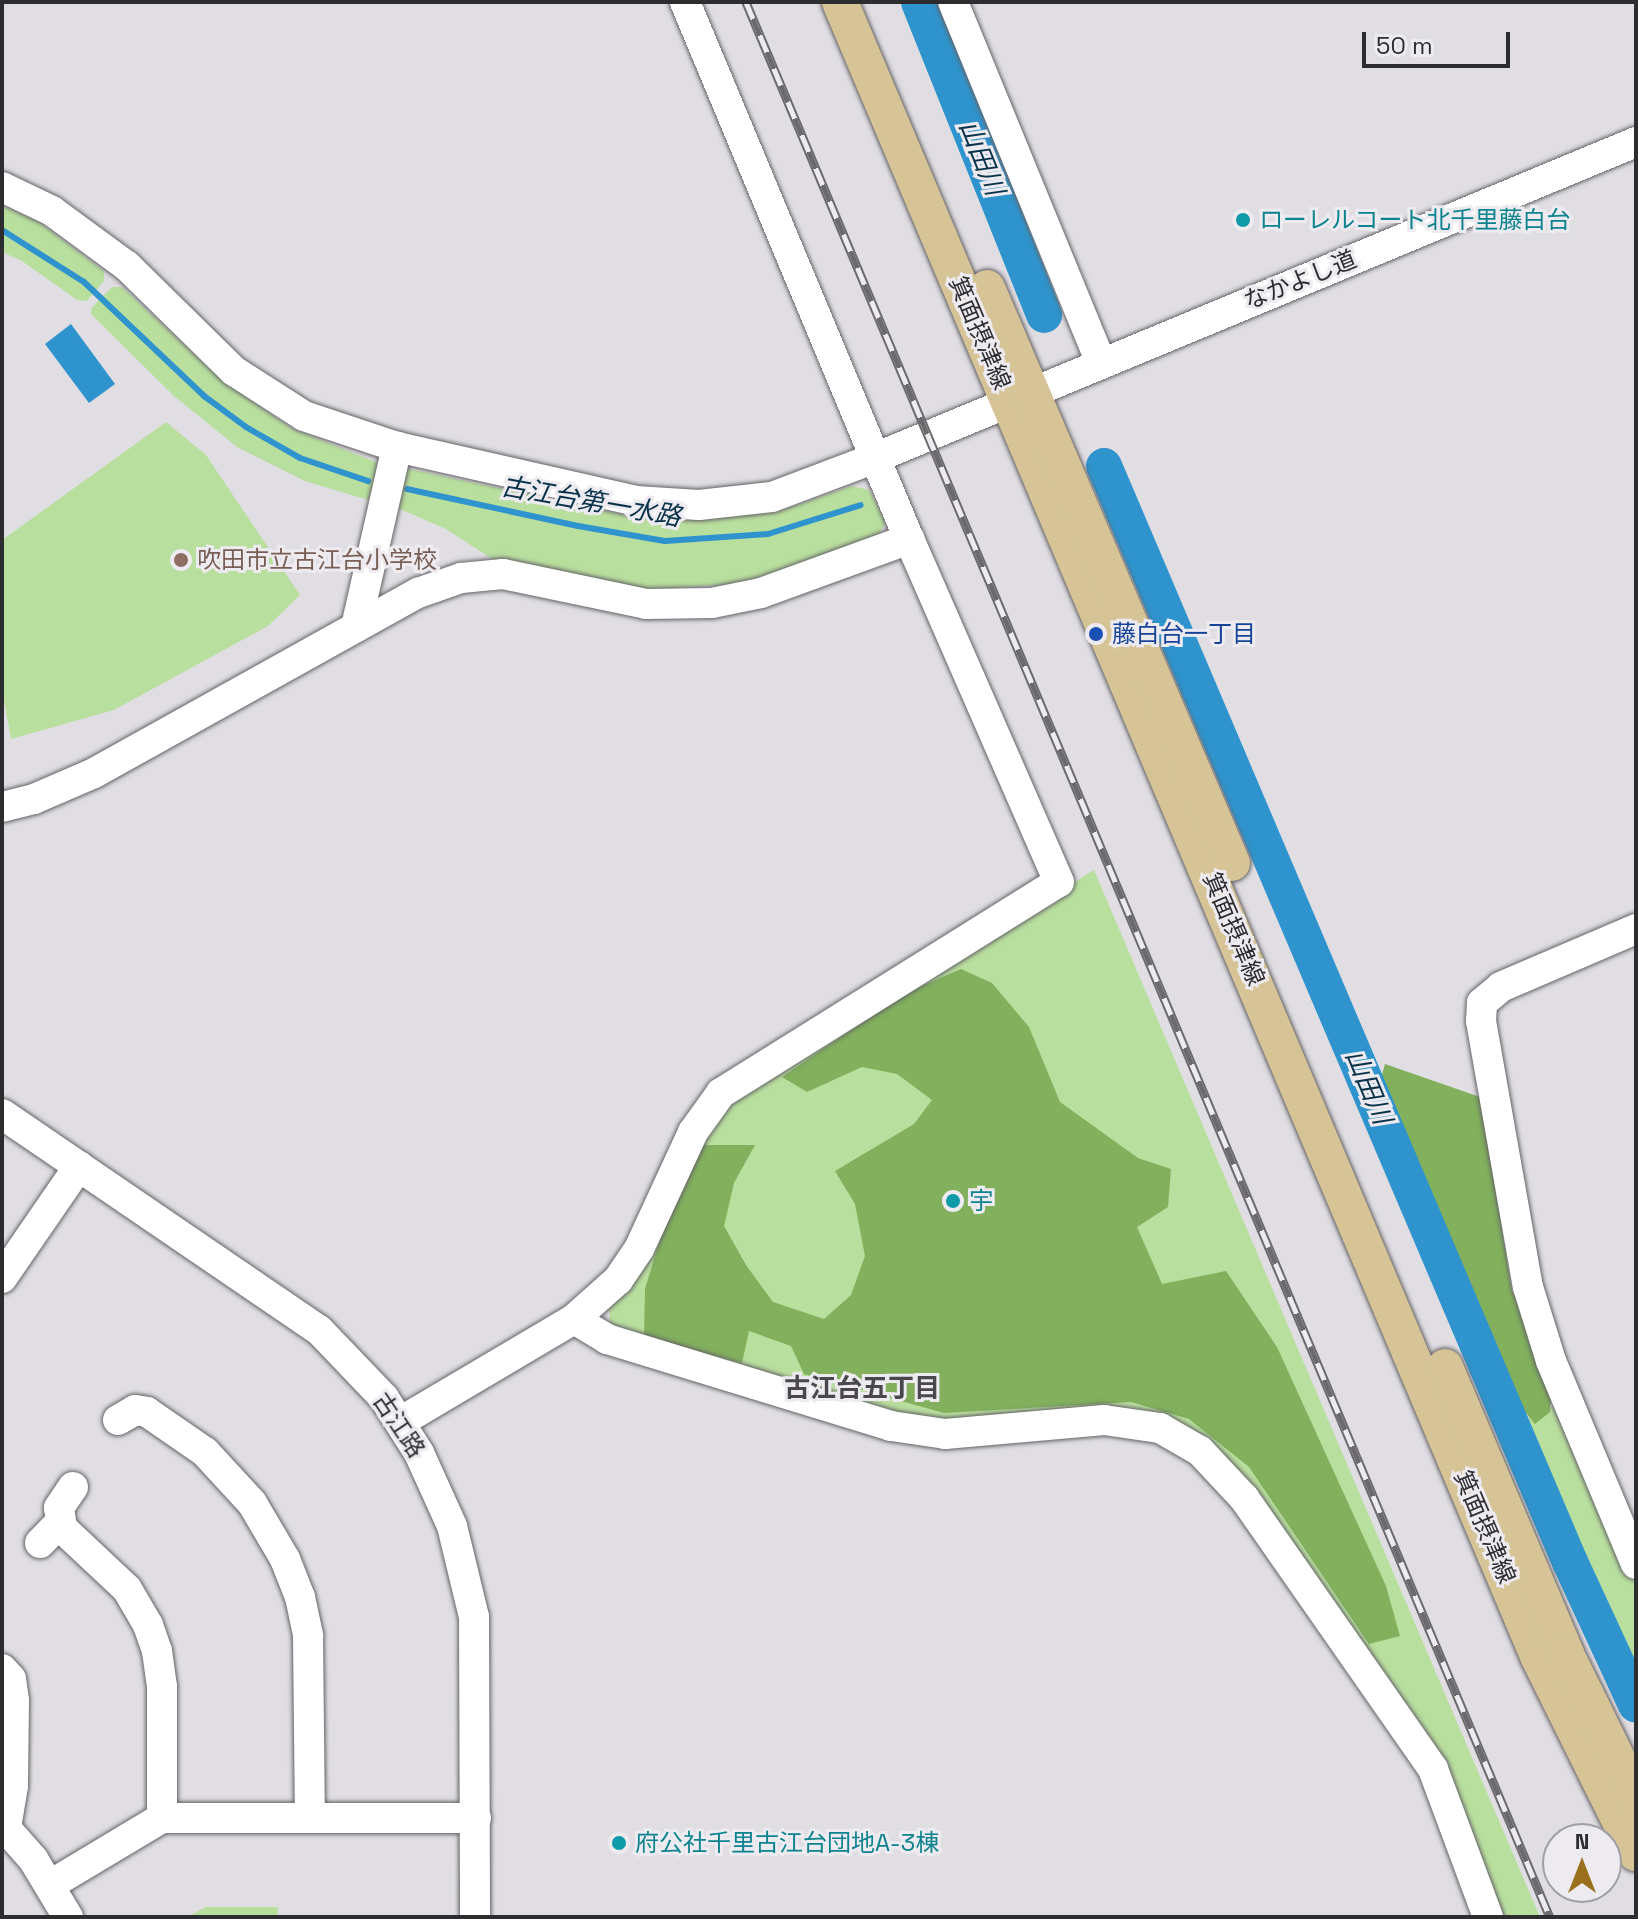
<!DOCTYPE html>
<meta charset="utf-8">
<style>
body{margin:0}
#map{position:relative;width:1638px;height:1919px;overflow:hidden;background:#e0dee3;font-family:"Space Grotesk","Noto Sans JP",sans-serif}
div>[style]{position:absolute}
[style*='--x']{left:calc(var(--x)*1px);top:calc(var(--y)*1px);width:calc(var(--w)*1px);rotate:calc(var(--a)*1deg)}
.green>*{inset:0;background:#b9df9e}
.forest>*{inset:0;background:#82b05d}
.water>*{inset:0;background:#2f94cd}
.stream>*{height:6px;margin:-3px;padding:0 3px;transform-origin:3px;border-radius:3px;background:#2f94cd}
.river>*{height:36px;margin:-18px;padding:0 18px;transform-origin:18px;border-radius:18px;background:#2f94cd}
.roads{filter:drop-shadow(0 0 2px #646367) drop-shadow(0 0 2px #646367)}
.minor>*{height:30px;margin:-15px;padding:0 15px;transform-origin:15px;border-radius:15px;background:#fff}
.major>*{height:36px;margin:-18px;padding:0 18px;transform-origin:18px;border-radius:18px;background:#d6c497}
.rail>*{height:9px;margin-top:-4.5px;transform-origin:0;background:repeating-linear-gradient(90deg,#edebf0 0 18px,#6c6a6d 0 36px);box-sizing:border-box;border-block:2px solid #6c6a6d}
.dots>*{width:22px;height:22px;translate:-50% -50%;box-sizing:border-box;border:4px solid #edebf0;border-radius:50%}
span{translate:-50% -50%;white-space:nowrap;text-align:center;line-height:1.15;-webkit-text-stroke:6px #edebf0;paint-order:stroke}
.culture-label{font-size:24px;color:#0d838f}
.left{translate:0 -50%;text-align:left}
.street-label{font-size:24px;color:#2d2c2e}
.education-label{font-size:24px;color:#785e54}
.transit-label{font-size:24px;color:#164399}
.water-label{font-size:26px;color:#07324a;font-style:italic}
.neighbourhood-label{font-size:26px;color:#4a484d;font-weight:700}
.frame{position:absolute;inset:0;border:4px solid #2d2c2e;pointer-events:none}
.north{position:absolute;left:1542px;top:1823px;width:80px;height:80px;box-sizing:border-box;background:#edebf0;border:2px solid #a09fa2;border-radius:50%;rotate:0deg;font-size:22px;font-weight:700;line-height:32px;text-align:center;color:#2d2c2e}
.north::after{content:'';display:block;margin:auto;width:28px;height:36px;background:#9a6f1e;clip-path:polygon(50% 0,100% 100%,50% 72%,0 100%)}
.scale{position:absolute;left:1362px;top:32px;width:148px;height:36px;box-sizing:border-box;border:4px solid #2d2c2e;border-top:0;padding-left:10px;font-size:24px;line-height:28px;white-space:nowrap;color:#2d2c2e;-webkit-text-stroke:6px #edebf0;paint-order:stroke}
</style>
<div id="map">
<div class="green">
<i style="clip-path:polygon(2px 206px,36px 220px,104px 271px,104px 281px,87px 301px,77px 300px,22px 261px,2px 252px)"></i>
<i style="clip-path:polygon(112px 287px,122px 287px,224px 382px,291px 428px,378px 463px,375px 502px,305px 481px,237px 447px,174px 396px,91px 314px,92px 307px)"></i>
<i style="clip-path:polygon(166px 422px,206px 455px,300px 595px,268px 626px,114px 710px,11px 739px,2px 690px,2px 540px)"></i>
<i style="clip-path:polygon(405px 468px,634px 517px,700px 520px,777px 512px,852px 486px,869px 490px,886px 522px,877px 537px,755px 583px,640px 590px,492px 559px,446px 529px,393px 506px)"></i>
<i style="clip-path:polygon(1094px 870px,1540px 1917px,1501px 1917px,1444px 1764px,1421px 1724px,1255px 1493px,1205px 1440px,945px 1424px,892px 1416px,625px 1337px,610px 1322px,609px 1305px,702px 1137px,744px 1088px)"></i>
<i style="clip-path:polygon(1558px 1404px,1636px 1588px,1636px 1674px,1523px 1420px)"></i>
<i style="clip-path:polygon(206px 1907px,278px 1907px,278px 1917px,187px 1917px)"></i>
</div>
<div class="forest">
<i style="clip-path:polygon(961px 969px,992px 983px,1029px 1027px,1060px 1102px,1138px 1158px,1171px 1169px,1168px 1207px,1137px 1227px,1162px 1284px,1226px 1271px,1277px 1347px,1386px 1586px,1400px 1636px,1369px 1644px,1249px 1467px,1189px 1419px,1131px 1402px,944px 1413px,804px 1374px,791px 1346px,749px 1331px,742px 1363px,644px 1337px,645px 1289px,675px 1190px,700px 1145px,755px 1145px,734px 1183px,724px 1226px,746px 1265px,773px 1302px,824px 1319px,851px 1295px,865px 1256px,855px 1204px,835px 1171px,914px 1124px,932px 1100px,897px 1074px,862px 1067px,807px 1092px,782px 1077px,906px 993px)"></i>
<i style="clip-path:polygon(1385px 1064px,1480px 1097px,1512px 1290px,1552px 1389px,1550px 1412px,1535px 1424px,1515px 1400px,1381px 1078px)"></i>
</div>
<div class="water">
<i style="clip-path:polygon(71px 324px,115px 384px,89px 403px,45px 344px)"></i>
</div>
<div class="stream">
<i style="--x:2;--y:230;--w:97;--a:32.4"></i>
<i style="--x:84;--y:282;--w:166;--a:43.5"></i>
<i style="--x:204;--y:396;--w:52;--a:36.4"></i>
<i style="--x:246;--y:427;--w:62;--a:29.9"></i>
<i style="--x:300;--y:458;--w:72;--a:18.7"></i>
<i style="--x:407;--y:489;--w:175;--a:12.2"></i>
<i style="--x:578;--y:526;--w:88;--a:9.8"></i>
<i style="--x:665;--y:541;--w:103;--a:-3.9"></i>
<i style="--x:768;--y:534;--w:97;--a:-17.3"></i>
</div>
<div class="river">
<i style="--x:919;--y:2;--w:337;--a:68.2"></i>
<i style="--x:1104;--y:466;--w:1191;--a:66.97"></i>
<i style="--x:1570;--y:1562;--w:157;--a:65.2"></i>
</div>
<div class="roads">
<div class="minor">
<i style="--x:953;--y:2;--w:390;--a:67.7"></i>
<i style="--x:2;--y:187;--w:55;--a:25.6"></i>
<i style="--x:52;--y:211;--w:93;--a:36.3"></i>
<i style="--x:127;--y:266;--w:150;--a:44.5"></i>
<i style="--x:234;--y:371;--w:83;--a:32.7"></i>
<i style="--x:304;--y:416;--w:98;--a:18.4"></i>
<i style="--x:397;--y:447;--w:245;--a:12.7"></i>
<i style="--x:636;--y:501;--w:63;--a:3.6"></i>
<i style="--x:699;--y:505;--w:73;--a:-6.3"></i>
<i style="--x:772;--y:497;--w:110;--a:-20.7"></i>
<i style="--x:875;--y:458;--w:824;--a:-22.55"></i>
<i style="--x:356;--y:627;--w:185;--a:-77.2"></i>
<i style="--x:2;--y:807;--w:33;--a:-14"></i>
<i style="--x:34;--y:799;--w:65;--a:-23.4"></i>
<i style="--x:94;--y:773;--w:371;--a:-29.1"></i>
<i style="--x:418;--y:593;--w:46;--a:-19.2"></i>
<i style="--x:461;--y:578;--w:42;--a:-5.4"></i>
<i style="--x:503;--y:574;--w:146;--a:11.8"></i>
<i style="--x:646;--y:604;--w:66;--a:-0.9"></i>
<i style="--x:712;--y:603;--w:50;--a:-11.5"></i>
<i style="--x:761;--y:593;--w:158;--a:-20"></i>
<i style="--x:1636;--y:929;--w:147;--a:156.8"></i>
<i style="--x:1501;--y:987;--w:25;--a:140"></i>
<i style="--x:1482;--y:1003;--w:18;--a:93"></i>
<i style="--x:1481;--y:1021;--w:270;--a:80"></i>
<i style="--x:1528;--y:1287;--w:77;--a:72.7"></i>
<i style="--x:1551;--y:1361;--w:220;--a:67.3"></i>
<i style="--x:2;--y:1114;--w:384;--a:34.3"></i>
<i style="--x:319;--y:1330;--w:94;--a:46.3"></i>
<i style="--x:384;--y:1398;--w:65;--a:57.5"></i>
<i style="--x:419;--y:1453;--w:80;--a:65.7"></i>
<i style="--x:452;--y:1526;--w:94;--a:76.4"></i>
<i style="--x:474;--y:1617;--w:300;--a:89.8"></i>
<i style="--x:2;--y:1278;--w:136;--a:-55.5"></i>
<i style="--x:574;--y:1319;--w:39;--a:31"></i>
<i style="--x:607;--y:1339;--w:297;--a:17"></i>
<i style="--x:891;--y:1426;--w:55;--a:8.4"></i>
<i style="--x:945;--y:1434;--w:160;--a:-5"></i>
<i style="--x:1104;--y:1420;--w:57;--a:8.1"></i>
<i style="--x:1160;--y:1428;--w:46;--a:29.9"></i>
<i style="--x:1200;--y:1451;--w:64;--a:46.9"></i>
<i style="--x:1244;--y:1498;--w:330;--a:55.1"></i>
<i style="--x:1433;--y:1769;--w:158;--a:69.6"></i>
<i style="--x:118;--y:1420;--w:20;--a:-30"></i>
<i style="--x:135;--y:1410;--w:12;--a:9"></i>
<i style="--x:147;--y:1412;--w:70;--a:34.6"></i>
<i style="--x:205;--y:1452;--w:69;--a:47.3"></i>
<i style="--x:252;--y:1503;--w:65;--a:59.5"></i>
<i style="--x:285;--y:1559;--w:41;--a:68.5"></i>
<i style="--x:300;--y:1597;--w:40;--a:78"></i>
<i style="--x:308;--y:1636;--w:182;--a:89.4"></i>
<i style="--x:400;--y:1422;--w:202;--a:-30.6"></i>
<i style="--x:574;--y:1319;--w:59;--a:-41.6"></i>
<i style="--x:618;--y:1280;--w:37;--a:-56"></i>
<i style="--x:639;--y:1249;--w:129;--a:-65.2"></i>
<i style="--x:693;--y:1132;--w:48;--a:-54.3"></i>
<i style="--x:721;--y:1093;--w:398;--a:-32"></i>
<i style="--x:1059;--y:882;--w:374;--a:-113.6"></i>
<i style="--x:909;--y:539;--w:582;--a:-112.64"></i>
<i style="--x:73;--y:1487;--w:25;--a:124"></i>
<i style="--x:59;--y:1508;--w:20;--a:81"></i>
<i style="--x:62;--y:1528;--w:89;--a:43.2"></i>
<i style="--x:127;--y:1589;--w:42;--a:59.7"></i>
<i style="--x:148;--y:1625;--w:28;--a:71"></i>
<i style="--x:157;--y:1651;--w:36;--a:82"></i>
<i style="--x:162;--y:1687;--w:131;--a:90"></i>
<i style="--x:40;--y:1543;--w:29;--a:-46"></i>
<i style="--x:2;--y:1669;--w:13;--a:48"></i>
<i style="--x:11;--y:1679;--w:22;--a:82"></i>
<i style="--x:14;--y:1701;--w:85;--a:90.7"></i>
<i style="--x:13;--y:1786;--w:43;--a:99.5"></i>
<i style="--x:2;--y:1824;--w:47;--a:48.5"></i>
<i style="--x:33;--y:1859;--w:68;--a:58.9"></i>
<i style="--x:50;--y:1885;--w:131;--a:-30.9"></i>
<i style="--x:162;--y:1818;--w:314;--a:0"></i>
</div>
<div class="major">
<i style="--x:840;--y:2;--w:1797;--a:67.12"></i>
<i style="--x:1539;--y:1658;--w:218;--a:63.6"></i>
<i style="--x:987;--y:288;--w:625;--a:66.92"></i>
<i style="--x:1445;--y:1367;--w:311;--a:67.1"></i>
<i style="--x:1566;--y:1654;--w:159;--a:63.9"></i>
</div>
</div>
<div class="rail">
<i style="--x:746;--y:2;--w:2077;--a:67.23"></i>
</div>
<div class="dots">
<i style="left:1243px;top:220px;background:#0f9aa8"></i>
<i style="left:181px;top:560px;background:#8d6e63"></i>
<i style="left:1096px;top:634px;background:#1a4fb4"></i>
<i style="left:953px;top:1201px;background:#0f9aa8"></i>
<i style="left:619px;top:1843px;background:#0f9aa8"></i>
</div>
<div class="culture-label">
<span class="left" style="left:1259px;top:220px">ローレルコート北千里藤白台</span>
<span class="left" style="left:969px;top:1201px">宇</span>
<span class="left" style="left:635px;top:1843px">府公社千里古江台団地A-3棟</span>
</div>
<div class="street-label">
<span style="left:1300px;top:280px;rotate:-22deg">なかよし道</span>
<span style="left:980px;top:333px;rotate:67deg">箕面摂津線</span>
<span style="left:1234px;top:929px;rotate:67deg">箕面摂津線</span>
<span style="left:399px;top:1425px;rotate:56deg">古江路</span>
<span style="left:1485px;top:1527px;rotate:67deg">箕面摂津線</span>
</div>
<div class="education-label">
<span class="left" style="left:197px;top:560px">吹田市立古江台小学校</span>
</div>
<div class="transit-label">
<span class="left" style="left:1112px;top:634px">藤白台一丁目</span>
</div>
<div class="water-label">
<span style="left:981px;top:158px;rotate:68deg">山田川</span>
<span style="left:591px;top:502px;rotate:10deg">古江台第一水路</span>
<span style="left:1368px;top:1087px;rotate:67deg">山田川</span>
</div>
<div class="neighbourhood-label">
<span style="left:862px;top:1389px">古江台五丁目</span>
</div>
<div class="frame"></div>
<div class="north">N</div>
<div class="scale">50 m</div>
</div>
